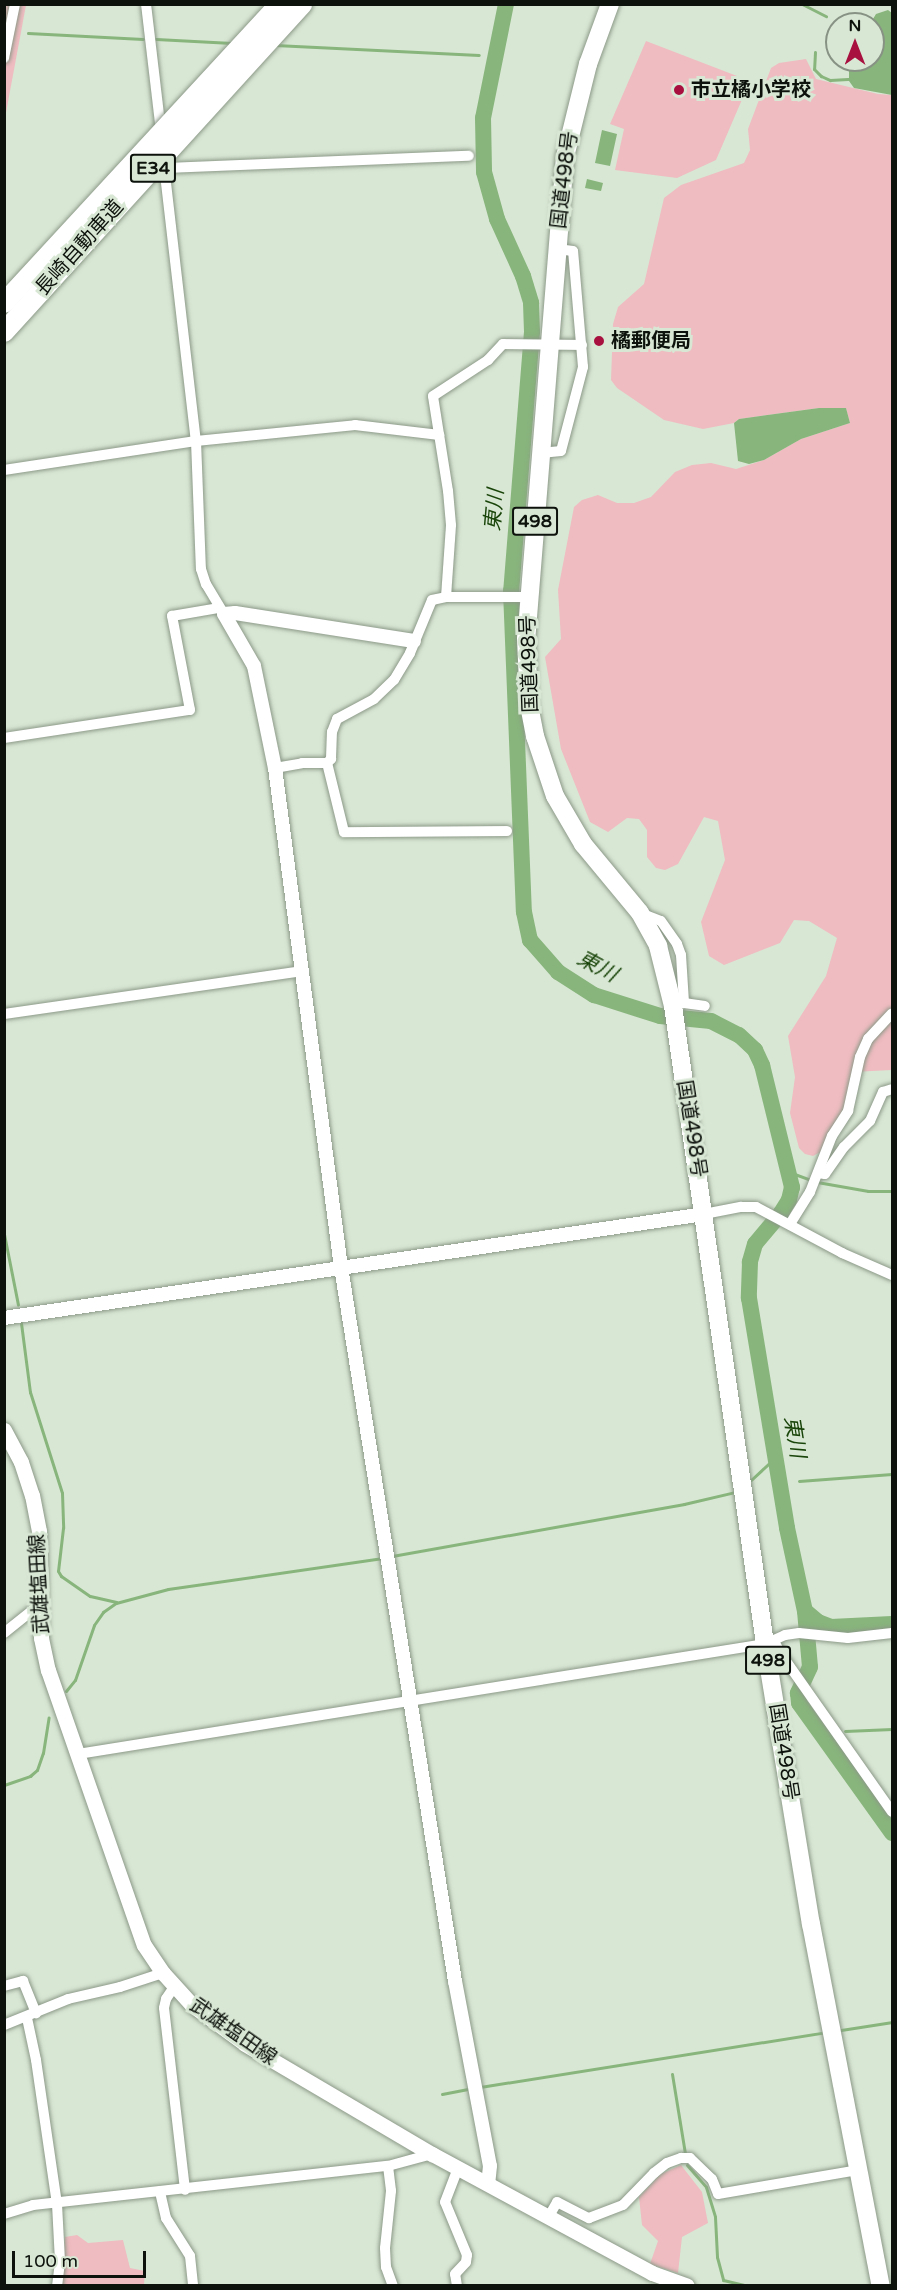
<!DOCTYPE html>
<meta charset="utf-8">
<style>
body{margin:0}
#map{position:relative;width:897px;height:2290px;overflow:hidden;background:#d8e7d4;font-family:"Varela Round","Noto Sans JP",sans-serif}
div>[style]{position:absolute}
[style*='--x']{left:calc(var(--x)*1px);top:calc(var(--y)*1px);width:calc(var(--w)*1px);rotate:calc(var(--a)*1deg)}
.green>*{inset:0;background:#efbcc1}
.water>*{inset:0;background:#88b57c}
.stream>*{height:3px;margin:-1.5px;padding:0 1.5px;transform-origin:1.5px;border-radius:1.5px;background:#88b57c}
.river>*{height:16px;margin:-8px;padding:0 8px;transform-origin:8px;border-radius:8px;background:#88b57c}
.roads{filter:drop-shadow(0 0 2px #8c9988) drop-shadow(0 0 2px #8c9988)}
.minor>*{height:10px;margin:-5px;padding:0 5px;transform-origin:5px;border-radius:5px;background:#fff}
.tertiary>*{height:14px;margin:-7px;padding:0 7px;transform-origin:7px;border-radius:7px;background:#fff}
.secondary>*{height:15px;margin:-7.5px;padding:0 7.5px;transform-origin:7.5px;border-radius:7.5px;background:#fff}
.trunk>*{height:18px;margin:-9px;padding:0 9px;transform-origin:9px;border-radius:9px;background:#fff}
.bridges{filter:drop-shadow(0 0 2px #8c9988) drop-shadow(0 0 2px #8c9988)}
.motorway-bridge>*{height:20px;margin:-10px;padding:0 10px;transform-origin:10px;border-radius:10px;background:#fff}
.dots>*{width:16px;height:16px;translate:-50% -50%;box-sizing:border-box;border:3px solid #d8e7d4;border-radius:50%}
span{translate:-50% -50%;white-space:nowrap;text-align:center;line-height:1.15;-webkit-text-stroke:6px #d8e7d4;paint-order:stroke}
.shield-label span{padding:2px 4px;background:#d8e7d4;border:2px solid;border-radius:4px;-webkit-text-stroke-width:0}
.shield-label{font-size:18px;color:#0d120c;font-weight:700}
.poi-label{font-size:20px;color:#0d120c;font-weight:700}
.left{translate:0 -50%;text-align:left}
.street-label{font-size:20px;color:#0d120c}
.water-label{font-size:21px;color:#1a450a;font-style:italic}
.frame{position:absolute;inset:0;border:6px solid #0d120c;pointer-events:none}
.north{position:absolute;left:825px;top:12px;width:60px;height:60px;box-sizing:border-box;background:#d8e7d4;border:2px solid #879284;border-radius:50%;rotate:0deg;font-size:16px;font-weight:700;line-height:24px;text-align:center;color:#0d120c}
.north::after{content:'';display:block;margin:auto;width:21px;height:27px;background:#a7103f;clip-path:polygon(50% 0,100% 100%,50% 72%,0 100%)}
.scale{position:absolute;left:12px;top:2251px;width:134px;height:27px;box-sizing:border-box;border:3px solid #0d120c;border-top:0;padding-left:8px;font-size:18px;line-height:21px;white-space:nowrap;color:#0d120c;-webkit-text-stroke:4px #d8e7d4;paint-order:stroke}
</style>
<div id="map">
<div class="green">
<i style="clip-path:polygon(5px 5px,26px 5px,5px 118px)"></i>
<i style="clip-path:polygon(646px 41px,750px 81px,716px 160px,677px 178px,615px 170px,624px 129px,610px 124px)"></i>
<i style="clip-path:polygon(806px 59px,816px 79px,878px 94px,892px 95px,892px 1070px,852px 1072px,847px 1102px,822px 1151px,813px 1156px,805px 1154px,799px 1148px,790px 1113px,795px 1077px,788px 1036px,826px 976px,837px 938px,809px 921px,794px 920px,780px 943px,724px 965px,709px 956px,701px 922px,725px 860px,718px 821px,704px 817px,678px 864px,665px 870px,656px 868px,647px 857px,647px 830px,639px 819px,627px 818px,608px 832px,590px 822px,561px 749px,545px 657px,561px 639px,558px 590px,574px 507px,582px 500px,598px 495px,617px 503px,634px 503px,651px 497px,675px 472px,692px 465px,711px 463px,736px 469px,764px 460px,801px 439px,850px 423px,846px 408px,819px 408px,739px 419px,734px 423px,703px 429px,664px 420px,617px 388px,611px 380px,613px 324px,618px 307px,644px 284px,664px 198px,681px 185px,744px 163px,750px 150px,748px 129px,771px 68px,779px 63px)"></i>
<i style="clip-path:polygon(681px 2165px,702px 2192px,708px 2223px,682px 2237px,678px 2273px,650px 2264px,658px 2241px,642px 2225px,639px 2197px,661px 2174px)"></i>
<i style="clip-path:polygon(77px 2235px,88px 2243px,123px 2240px,130px 2268px,145px 2271px,144px 2285px,62px 2286px,65px 2237px)"></i>
</div>
<div class="water">
<i style="clip-path:polygon(888px 10px,892px 13px,892px 95px,854px 88px,849px 81px,849px 60px,873px 60px,873px 24px,870px 24px,876px 14px)"></i>
<i style="clip-path:polygon(602px 130px,617px 134px,610px 166px,595px 163px)"></i>
<i style="clip-path:polygon(587px 179px,603px 183px,601px 191px,585px 188px)"></i>
<i style="clip-path:polygon(819px 408px,846px 408px,850px 423px,801px 439px,764px 460px,749px 464px,738px 461px,734px 423px,739px 419px)"></i>
</div>
<div class="stream">
<i style="--x:802;--y:4;--w:27;--a:27"></i>
<i style="--x:28;--y:33;--w:115;--a:3"></i>
<i style="--x:156;--y:39;--w:76;--a:3"></i>
<i style="--x:275;--y:45;--w:204;--a:2.8"></i>
<i style="--x:815;--y:52;--w:17;--a:93"></i>
<i style="--x:814;--y:69;--w:10;--a:45"></i>
<i style="--x:821;--y:76;--w:10;--a:24"></i>
<i style="--x:830;--y:80;--w:22;--a:-3"></i>
<i style="--x:789;--y:1172;--w:23;--a:20"></i>
<i style="--x:817;--y:1182;--w:52;--a:10"></i>
<i style="--x:868;--y:1191;--w:24;--a:0"></i>
<i style="--x:4;--y:1234;--w:72;--a:78.8"></i>
<i style="--x:21;--y:1323;--w:70;--a:82.6"></i>
<i style="--x:30;--y:1392;--w:106;--a:72.4"></i>
<i style="--x:62;--y:1493;--w:35;--a:88"></i>
<i style="--x:63;--y:1528;--w:43;--a:96.6"></i>
<i style="--x:58;--y:1571;--w:6;--a:59"></i>
<i style="--x:61;--y:1576;--w:35;--a:35"></i>
<i style="--x:90;--y:1596;--w:27;--a:13"></i>
<i style="--x:751;--y:1480;--w:34;--a:-43"></i>
<i style="--x:799;--y:1481;--w:93;--a:-4.3"></i>
<i style="--x:392;--y:1556;--w:297;--a:-10.1"></i>
<i style="--x:684;--y:1504;--w:52;--a:-13.2"></i>
<i style="--x:66;--y:1691;--w:14;--a:-51"></i>
<i style="--x:75;--y:1680;--w:58;--a:-70.9"></i>
<i style="--x:94;--y:1625;--w:16;--a:-55"></i>
<i style="--x:103;--y:1612;--w:16;--a:-35"></i>
<i style="--x:116;--y:1603;--w:54;--a:-15.1"></i>
<i style="--x:168;--y:1589;--w:217;--a:-8.2"></i>
<i style="--x:845;--y:1731;--w:47;--a:-2.4"></i>
<i style="--x:4;--y:1785;--w:28;--a:-19"></i>
<i style="--x:30;--y:1776;--w:9;--a:-41"></i>
<i style="--x:37;--y:1770;--w:18;--a:-71"></i>
<i style="--x:43;--y:1753;--w:36;--a:-81"></i>
<i style="--x:841;--y:2030;--w:52;--a:-8.9"></i>
<i style="--x:672;--y:2074;--w:80;--a:80.7"></i>
<i style="--x:480;--y:2087;--w:346;--a:-9"></i>
<i style="--x:442;--y:2094;--w:25;--a:-11"></i>
<i style="--x:687;--y:2165;--w:29;--a:49"></i>
<i style="--x:706;--y:2187;--w:31;--a:73"></i>
<i style="--x:715;--y:2217;--w:40;--a:87.1"></i>
<i style="--x:717;--y:2257;--w:24;--a:75"></i>
<i style="--x:723;--y:2280;--w:26;--a:13"></i>
</div>
<div class="river">
<i style="--x:506;--y:4;--w:116;--a:101.4"></i>
<i style="--x:483;--y:118;--w:54;--a:88.9"></i>
<i style="--x:484;--y:172;--w:49;--a:74.5"></i>
<i style="--x:497;--y:219;--w:63;--a:65.5"></i>
<i style="--x:523;--y:276;--w:28;--a:73"></i>
<i style="--x:531;--y:303;--w:29;--a:88"></i>
<i style="--x:532;--y:332;--w:260;--a:94.6"></i>
<i style="--x:511;--y:591;--w:321;--a:87.7"></i>
<i style="--x:524;--y:912;--w:29;--a:78"></i>
<i style="--x:530;--y:940;--w:43;--a:48.8"></i>
<i style="--x:558;--y:972;--w:43;--a:32.6"></i>
<i style="--x:594;--y:995;--w:69;--a:17.7"></i>
<i style="--x:660;--y:1016;--w:51;--a:5.6"></i>
<i style="--x:711;--y:1021;--w:31;--a:27"></i>
<i style="--x:739;--y:1035;--w:22;--a:43"></i>
<i style="--x:755;--y:1050;--w:17;--a:65"></i>
<i style="--x:762;--y:1065;--w:126;--a:76.2"></i>
<i style="--x:792;--y:1187;--w:13;--a:103"></i>
<i style="--x:789;--y:1200;--w:15;--a:122"></i>
<i style="--x:781;--y:1213;--w:40;--a:130"></i>
<i style="--x:755;--y:1244;--w:19;--a:106"></i>
<i style="--x:750;--y:1262;--w:36;--a:92"></i>
<i style="--x:749;--y:1298;--w:233;--a:80.6"></i>
<i style="--x:787;--y:1528;--w:85;--a:77.8"></i>
<i style="--x:805;--y:1611;--w:56;--a:84.9"></i>
<i style="--x:810;--y:1667;--w:29;--a:115"></i>
<i style="--x:798;--y:1693;--w:10;--a:84"></i>
<i style="--x:799;--y:1703;--w:160;--a:54.4"></i>
<i style="--x:805;--y:1611;--w:17;--a:40"></i>
<i style="--x:818;--y:1622;--w:14;--a:21"></i>
<i style="--x:831;--y:1627;--w:61;--a:-2.8"></i>
</div>
<div class="roads">
<div class="minor">
<i style="--x:146;--y:4;--w:129;--a:83.3"></i>
<i style="--x:4;--y:58;--w:55;--a:-78.5"></i>
<i style="--x:163;--y:157;--w:286;--a:83.4"></i>
<i style="--x:196;--y:441;--w:128;--a:87.8"></i>
<i style="--x:201;--y:569;--w:16;--a:72"></i>
<i style="--x:206;--y:584;--w:35;--a:59"></i>
<i style="--x:165;--y:168;--w:304;--a:-2.3"></i>
<i style="--x:541;--y:453;--w:20;--a:-6"></i>
<i style="--x:561;--y:451;--w:87;--a:-75.3"></i>
<i style="--x:583;--y:367;--w:116;--a:-94.9"></i>
<i style="--x:573;--y:251;--w:16;--a:-173"></i>
<i style="--x:4;--y:470;--w:194;--a:-8.6"></i>
<i style="--x:196;--y:441;--w:160;--a:-5.7"></i>
<i style="--x:355;--y:425;--w:85;--a:6.8"></i>
<i style="--x:446;--y:597;--w:72;--a:-86"></i>
<i style="--x:451;--y:525;--w:34;--a:-95"></i>
<i style="--x:448;--y:491;--w:96;--a:-99"></i>
<i style="--x:433;--y:396;--w:66;--a:-33.2"></i>
<i style="--x:488;--y:360;--w:22;--a:-47"></i>
<i style="--x:503;--y:344;--w:79;--a:0.7"></i>
<i style="--x:4;--y:738;--w:188;--a:-8.6"></i>
<i style="--x:190;--y:710;--w:96;--a:-100.8"></i>
<i style="--x:172;--y:616;--w:48;--a:-9.7"></i>
<i style="--x:275;--y:768;--w:27;--a:-10"></i>
<i style="--x:302;--y:763;--w:25;--a:0"></i>
<i style="--x:507;--y:831;--w:163;--a:179.6"></i>
<i style="--x:344;--y:832;--w:71;--a:-103.8"></i>
<i style="--x:327;--y:763;--w:6;--a:-45"></i>
<i style="--x:331;--y:759;--w:27;--a:-88"></i>
<i style="--x:332;--y:732;--w:14;--a:-69"></i>
<i style="--x:337;--y:719;--w:42;--a:-28.4"></i>
<i style="--x:374;--y:699;--w:28;--a:-44"></i>
<i style="--x:394;--y:680;--w:31;--a:-59"></i>
<i style="--x:410;--y:653;--w:57;--a:-67.5"></i>
<i style="--x:432;--y:600;--w:14;--a:-12"></i>
<i style="--x:446;--y:597;--w:83;--a:0"></i>
<i style="--x:640;--y:913;--w:22;--a:21"></i>
<i style="--x:661;--y:921;--w:28;--a:55"></i>
<i style="--x:677;--y:944;--w:12;--a:70"></i>
<i style="--x:681;--y:955;--w:48;--a:86.4"></i>
<i style="--x:684;--y:1003;--w:11;--a:165"></i>
<i style="--x:684;--y:1003;--w:21;--a:8"></i>
<i style="--x:4;--y:1014;--w:302;--a:-8.2"></i>
<i style="--x:818;--y:1173;--w:7;--a:8"></i>
<i style="--x:825;--y:1174;--w:33;--a:-55"></i>
<i style="--x:844;--y:1147;--w:37;--a:-45"></i>
<i style="--x:870;--y:1121;--w:32;--a:-66"></i>
<i style="--x:883;--y:1092;--w:9;--a:-18"></i>
<i style="--x:704;--y:1214;--w:38;--a:-11"></i>
<i style="--x:741;--y:1207;--w:15;--a:0"></i>
<i style="--x:756;--y:1207;--w:98;--a:28.1"></i>
<i style="--x:842;--y:1253;--w:55;--a:23.7"></i>
<i style="--x:790;--y:1224;--w:38;--a:-58"></i>
<i style="--x:810;--y:1192;--w:60;--a:-68.6"></i>
<i style="--x:832;--y:1136;--w:30;--a:-57"></i>
<i style="--x:848;--y:1111;--w:55;--a:-77.5"></i>
<i style="--x:860;--y:1057;--w:20;--a:-66"></i>
<i style="--x:868;--y:1039;--w:35;--a:-47"></i>
<i style="--x:4;--y:1633;--w:45;--a:-38.7"></i>
<i style="--x:774;--y:1641;--w:15;--a:62"></i>
<i style="--x:781;--y:1654;--w:193;--a:54.9"></i>
<i style="--x:78;--y:1754;--w:696;--a:-9.1"></i>
<i style="--x:765;--y:1644;--w:22;--a:-24"></i>
<i style="--x:785;--y:1635;--w:14;--a:-8"></i>
<i style="--x:799;--y:1633;--w:49;--a:5.8"></i>
<i style="--x:848;--y:1638;--w:44;--a:-6.5"></i>
<i style="--x:4;--y:1986;--w:20;--a:-15"></i>
<i style="--x:23;--y:1981;--w:35;--a:68"></i>
<i style="--x:174;--y:1987;--w:14;--a:124"></i>
<i style="--x:166;--y:1999;--w:9;--a:103"></i>
<i style="--x:164;--y:2008;--w:183;--a:83.4"></i>
<i style="--x:27;--y:2018;--w:43;--a:77.9"></i>
<i style="--x:36;--y:2060;--w:146;--a:81.7"></i>
<i style="--x:57;--y:2204;--w:58;--a:87"></i>
<i style="--x:60;--y:2262;--w:24;--a:97"></i>
<i style="--x:4;--y:2025;--w:69;--a:-22.1"></i>
<i style="--x:68;--y:1999;--w:53;--a:-13"></i>
<i style="--x:120;--y:1987;--w:45;--a:-18"></i>
<i style="--x:388;--y:2166;--w:25;--a:83"></i>
<i style="--x:391;--y:2191;--w:57;--a:96"></i>
<i style="--x:385;--y:2248;--w:19;--a:87"></i>
<i style="--x:386;--y:2267;--w:20;--a:70"></i>
<i style="--x:160;--y:2192;--w:27;--a:77"></i>
<i style="--x:166;--y:2218;--w:45;--a:57.7"></i>
<i style="--x:190;--y:2256;--w:30;--a:84"></i>
<i style="--x:4;--y:2214;--w:30;--a:-17"></i>
<i style="--x:33;--y:2205;--w:357;--a:-6.3"></i>
<i style="--x:388;--y:2166;--w:46;--a:-15.3"></i>
<i style="--x:549;--y:2216;--w:16;--a:-60"></i>
<i style="--x:557;--y:2202;--w:36;--a:27"></i>
<i style="--x:589;--y:2218;--w:36;--a:-21"></i>
<i style="--x:623;--y:2205;--w:45;--a:-45.9"></i>
<i style="--x:654;--y:2173;--w:16;--a:-38"></i>
<i style="--x:667;--y:2163;--w:15;--a:-20"></i>
<i style="--x:681;--y:2158;--w:9;--a:0"></i>
<i style="--x:690;--y:2158;--w:30;--a:44"></i>
<i style="--x:712;--y:2179;--w:16;--a:68"></i>
<i style="--x:718;--y:2194;--w:143;--a:-9.7"></i>
<i style="--x:457;--y:2286;--w:12;--a:-99"></i>
<i style="--x:455;--y:2274;--w:16;--a:-47"></i>
<i style="--x:466;--y:2262;--w:7;--a:-82"></i>
<i style="--x:467;--y:2255;--w:57;--a:-112.5"></i>
<i style="--x:445;--y:2202;--w:36;--a:-69"></i>
</div>
<div class="tertiary">
<i style="--x:414;--y:641;--w:181;--a:-171.1"></i>
<i style="--x:235;--y:613;--w:11;--a:175"></i>
<i style="--x:224;--y:614;--w:60;--a:60"></i>
<i style="--x:254;--y:666;--w:104;--a:78.4"></i>
<i style="--x:275;--y:768;--w:503;--a:82.47"></i>
<i style="--x:341;--y:1267;--w:723;--a:80.93"></i>
<i style="--x:455;--y:1981;--w:188;--a:79.3"></i>
<i style="--x:490;--y:2166;--w:18;--a:96"></i>
<i style="--x:4;--y:1318;--w:708;--a:-8.45"></i>
</div>
<div class="secondary">
<i style="--x:4;--y:1430;--w:36;--a:62"></i>
<i style="--x:21;--y:1462;--w:35;--a:72"></i>
<i style="--x:32;--y:1495;--w:37;--a:79"></i>
<i style="--x:39;--y:1531;--w:107;--a:88.9"></i>
<i style="--x:41;--y:1638;--w:33;--a:78"></i>
<i style="--x:48;--y:1670;--w:291;--a:70.8"></i>
<i style="--x:144;--y:1945;--w:34;--a:56"></i>
<i style="--x:163;--y:1973;--w:43;--a:47.8"></i>
<i style="--x:192;--y:2005;--w:66;--a:36.3"></i>
<i style="--x:245;--y:2044;--w:217;--a:30.5"></i>
<i style="--x:432;--y:2154;--w:250;--a:28.4"></i>
<i style="--x:652;--y:2273;--w:37;--a:20"></i>
</div>
<div class="trunk">
<i style="--x:610;--y:4;--w:64;--a:110.1"></i>
<i style="--x:588;--y:64;--w:96;--a:103.9"></i>
<i style="--x:565;--y:157;--w:483;--a:94.6"></i>
<i style="--x:526;--y:638;--w:67;--a:87.4"></i>
<i style="--x:529;--y:705;--w:32;--a:79"></i>
<i style="--x:535;--y:736;--w:63;--a:71.6"></i>
<i style="--x:555;--y:796;--w:56;--a:59.7"></i>
<i style="--x:583;--y:844;--w:89;--a:50.4"></i>
<i style="--x:640;--y:913;--w:38;--a:61"></i>
<i style="--x:658;--y:946;--w:62;--a:76"></i>
<i style="--x:673;--y:1006;--w:645;--a:81.79"></i>
<i style="--x:765;--y:1644;--w:284;--a:80.7"></i>
<i style="--x:811;--y:1924;--w:369;--a:79.1"></i>
</div>
</div>
<div class="bridges">
<div class="motorway-bridge">
<i style="--x:4;--y:303;--w:407;--a:-47.3"></i>
<i style="--x:4;--y:332;--w:443;--a:-47.7"></i>
</div>
</div>
<div class="dots">
<i style="left:679px;top:90px;background:#a7103f"></i>
<i style="left:599px;top:341px;background:#a7103f"></i>
</div>
<div class="shield-label">
<span style="left:153px;top:168px">E34</span>
<span style="left:535px;top:521px">498</span>
<span style="left:768px;top:1660px">498</span>
</div>
<div class="poi-label">
<span class="left" style="left:691px;top:90px">市立橘小学校</span>
<span class="left" style="left:611px;top:341px">橘郵便局</span>
</div>
<div class="street-label">
<span style="left:565px;top:180px;rotate:-83deg">国道498号</span>
<span style="left:80px;top:248px;rotate:-48deg">長崎自動車道</span>
<span style="left:530px;top:664px;rotate:-92deg">国道498号</span>
<span style="left:691px;top:1129px;rotate:81deg">国道498号</span>
<span style="left:40px;top:1584px;rotate:-93deg">武雄塩田線</span>
<span style="left:783px;top:1752px;rotate:81deg">国道498号</span>
<span style="left:233px;top:2032px;rotate:35deg">武雄塩田線</span>
</div>
<div class="water-label">
<span style="left:495px;top:510px;rotate:-85deg">東川</span>
<span style="left:597px;top:967px;rotate:28deg">東川</span>
<span style="left:794px;top:1437px;rotate:81deg">東川</span>
</div>
<div class="frame"></div>
<div class="north">N</div>
<div class="scale">100 m</div>
</div>
